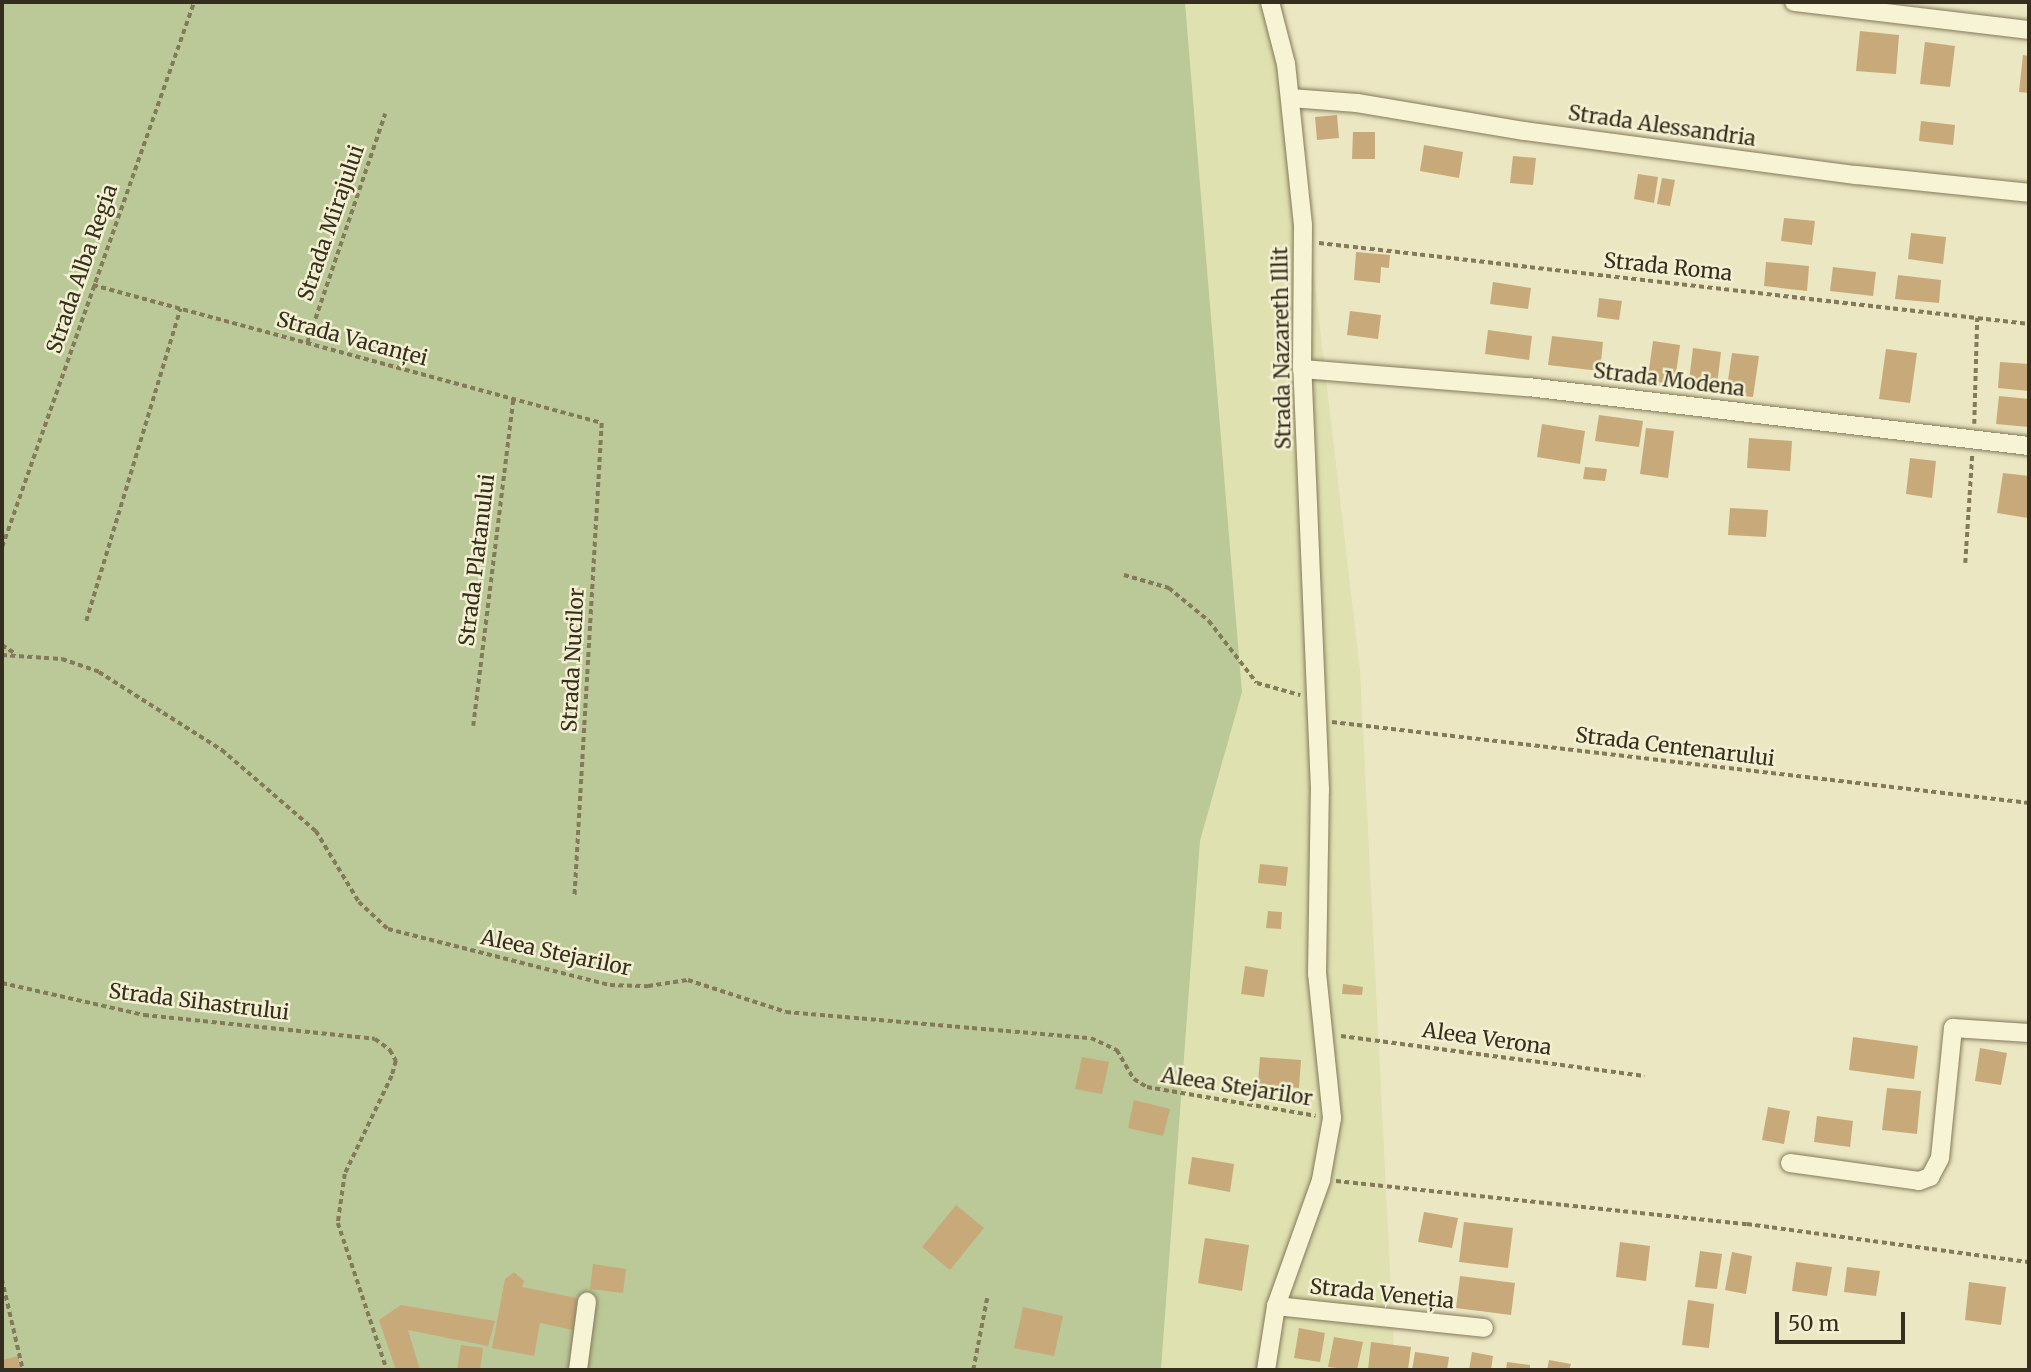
<!DOCTYPE html>
<meta charset="utf-8">
<style>
body{margin:0}
#map{position:relative;width:2031px;height:1372px;overflow:hidden;background:#ebe7c2;font-family:Merriweather,serif}
div>[style]{position:absolute}
[style*='--x']{left:calc(var(--x)*1px);top:calc(var(--y)*1px);width:calc(var(--w)*1px);rotate:calc(var(--a)*1deg)}
.farmland>*{inset:0;background:#dfe1b0}
.green>*{inset:0;background:#bac997}
.building>*{inset:0;background:#c8a97a}
.path>*{height:3.5px;margin-top:-1.75px;transform-origin:0;background:repeating-linear-gradient(90deg,#84795a 0 5px,transparent 0 8.5px)}
.roads{filter:drop-shadow(0 0 2px #84795a) drop-shadow(0 0 2px #84795a)}
.street>*{height:18px;margin:-9px;padding:0 9px;transform-origin:9px;border-radius:9px;background:#f7f3d5}
span{translate:-50% -50%;white-space:nowrap;text-align:center;line-height:1.15;-webkit-text-stroke:5px #f3f0d2;paint-order:stroke}
.street-label{font-size:21px;color:#352e1e}
.frame{position:absolute;inset:0;border:4px solid #352e1e;pointer-events:none}
.scale{position:absolute;left:1775px;top:1312px;width:130px;height:32px;box-sizing:border-box;border:4px solid #352e1e;border-top:0;padding-left:9px;font-size:21px;line-height:24px;white-space:nowrap;color:#352e1e;-webkit-text-stroke:5px #f3f0d2;paint-order:stroke}
</style>
<div id="map">
<div class="farmland">
<i style="clip-path:polygon(1185px 2px,1282px 2px,1360px 670px,1395px 1370px,1161px 1370px,1200px 841px,1242px 692px)"></i>
</div>
<div class="green">
<i style="clip-path:polygon(2px 2px,1185px 2px,1242px 692px,1200px 841px,1161px 1370px,2px 1370px)"></i>
</div>
<div class="building">
<i style="clip-path:polygon(1860px 31px,1899px 35px,1896px 74px,1856px 71px)"></i>
<i style="clip-path:polygon(1925px 42px,1955px 46px,1950px 87px,1920px 84px)"></i>
<i style="clip-path:polygon(2023px 55px,2029px 56px,2029px 93px,2019px 92px)"></i>
<i style="clip-path:polygon(1337px 115px,1339px 138px,1317px 140px,1315px 117px)"></i>
<i style="clip-path:polygon(1921px 121px,1955px 125px,1953px 145px,1919px 141px)"></i>
<i style="clip-path:polygon(1353px 132px,1375px 132px,1375px 159px,1352px 159px)"></i>
<i style="clip-path:polygon(1424px 145px,1463px 152px,1459px 178px,1420px 171px)"></i>
<i style="clip-path:polygon(1513px 156px,1536px 158px,1533px 185px,1510px 183px)"></i>
<i style="clip-path:polygon(1638px 174px,1658px 177px,1654px 203px,1634px 199px)"></i>
<i style="clip-path:polygon(1662px 178px,1675px 180px,1670px 206px,1657px 204px)"></i>
<i style="clip-path:polygon(1784px 218px,1815px 221px,1812px 245px,1781px 241px)"></i>
<i style="clip-path:polygon(1911px 233px,1946px 237px,1943px 264px,1908px 259px)"></i>
<i style="clip-path:polygon(1356px 252px,1390px 255px,1389px 268px,1381px 267px,1380px 283px,1354px 280px)"></i>
<i style="clip-path:polygon(1766px 262px,1809px 266px,1807px 291px,1764px 286px)"></i>
<i style="clip-path:polygon(1833px 267px,1876px 272px,1873px 296px,1830px 291px)"></i>
<i style="clip-path:polygon(1898px 275px,1941px 280px,1939px 303px,1895px 299px)"></i>
<i style="clip-path:polygon(1493px 282px,1531px 288px,1528px 309px,1490px 304px)"></i>
<i style="clip-path:polygon(1599px 298px,1622px 301px,1619px 320px,1597px 317px)"></i>
<i style="clip-path:polygon(1350px 311px,1381px 315px,1378px 339px,1347px 335px)"></i>
<i style="clip-path:polygon(1488px 330px,1532px 336px,1529px 360px,1485px 354px)"></i>
<i style="clip-path:polygon(1552px 336px,1603px 342px,1600px 371px,1548px 365px)"></i>
<i style="clip-path:polygon(1653px 341px,1680px 345px,1674px 388px,1647px 384px)"></i>
<i style="clip-path:polygon(1693px 348px,1721px 352px,1716px 393px,1688px 389px)"></i>
<i style="clip-path:polygon(1886px 349px,1917px 353px,1910px 403px,1879px 399px)"></i>
<i style="clip-path:polygon(1732px 353px,1759px 356px,1753px 397px,1726px 394px)"></i>
<i style="clip-path:polygon(2000px 362px,2029px 364px,2029px 391px,1998px 388px)"></i>
<i style="clip-path:polygon(1999px 396px,2029px 399px,2029px 427px,1996px 424px)"></i>
<i style="clip-path:polygon(1599px 415px,1643px 421px,1639px 447px,1595px 441px)"></i>
<i style="clip-path:polygon(1542px 424px,1585px 431px,1580px 464px,1537px 457px)"></i>
<i style="clip-path:polygon(1646px 428px,1674px 431px,1668px 478px,1640px 474px)"></i>
<i style="clip-path:polygon(1749px 438px,1792px 441px,1790px 471px,1747px 468px)"></i>
<i style="clip-path:polygon(1910px 458px,1936px 461px,1932px 498px,1906px 494px)"></i>
<i style="clip-path:polygon(1585px 467px,1607px 469px,1605px 481px,1583px 479px)"></i>
<i style="clip-path:polygon(2003px 473px,2029px 476px,2028px 518px,1997px 513px)"></i>
<i style="clip-path:polygon(1730px 508px,1768px 510px,1766px 537px,1728px 535px)"></i>
<i style="clip-path:polygon(1260px 864px,1288px 867px,1286px 886px,1258px 883px)"></i>
<i style="clip-path:polygon(1268px 911px,1282px 912px,1281px 929px,1266px 928px)"></i>
<i style="clip-path:polygon(1245px 966px,1268px 970px,1264px 997px,1241px 994px)"></i>
<i style="clip-path:polygon(1343px 984px,1363px 987px,1362px 995px,1342px 994px)"></i>
<i style="clip-path:polygon(1853px 1037px,1918px 1046px,1914px 1079px,1849px 1070px)"></i>
<i style="clip-path:polygon(1980px 1048px,2007px 1053px,2001px 1085px,1975px 1081px)"></i>
<i style="clip-path:polygon(1082px 1057px,1109px 1062px,1102px 1094px,1075px 1089px)"></i>
<i style="clip-path:polygon(1260px 1057px,1301px 1060px,1299px 1088px,1258px 1084px)"></i>
<i style="clip-path:polygon(1887px 1088px,1921px 1091px,1917px 1134px,1882px 1130px)"></i>
<i style="clip-path:polygon(1134px 1100px,1170px 1109px,1163px 1136px,1128px 1128px)"></i>
<i style="clip-path:polygon(1768px 1107px,1790px 1111px,1784px 1144px,1762px 1140px)"></i>
<i style="clip-path:polygon(1817px 1116px,1853px 1121px,1850px 1147px,1814px 1142px)"></i>
<i style="clip-path:polygon(1192px 1157px,1234px 1164px,1230px 1192px,1188px 1184px)"></i>
<i style="clip-path:polygon(956px 1205px,984px 1228px,950px 1270px,922px 1247px)"></i>
<i style="clip-path:polygon(1424px 1212px,1458px 1218px,1452px 1248px,1418px 1242px)"></i>
<i style="clip-path:polygon(1464px 1222px,1513px 1228px,1508px 1268px,1459px 1262px)"></i>
<i style="clip-path:polygon(1205px 1238px,1249px 1245px,1242px 1291px,1198px 1283px)"></i>
<i style="clip-path:polygon(1620px 1242px,1650px 1246px,1646px 1281px,1616px 1277px)"></i>
<i style="clip-path:polygon(1700px 1251px,1722px 1254px,1717px 1289px,1695px 1287px)"></i>
<i style="clip-path:polygon(1732px 1252px,1752px 1256px,1746px 1294px,1725px 1290px)"></i>
<i style="clip-path:polygon(1796px 1262px,1832px 1267px,1827px 1296px,1792px 1291px)"></i>
<i style="clip-path:polygon(593px 1264px,626px 1269px,623px 1293px,590px 1289px)"></i>
<i style="clip-path:polygon(1847px 1267px,1880px 1271px,1876px 1296px,1844px 1292px)"></i>
<i style="clip-path:polygon(514px 1272px,524px 1281px,522px 1287px,577px 1298px,573px 1330px,540px 1323px,534px 1356px,492px 1348px,505px 1279px)"></i>
<i style="clip-path:polygon(1460px 1276px,1515px 1283px,1511px 1315px,1456px 1308px)"></i>
<i style="clip-path:polygon(1969px 1282px,2006px 1287px,2001px 1325px,1965px 1320px)"></i>
<i style="clip-path:polygon(1688px 1300px,1714px 1304px,1709px 1348px,1682px 1345px)"></i>
<i style="clip-path:polygon(401px 1305px,495px 1321px,488px 1346px,408px 1330px,420px 1370px,396px 1370px,379px 1320px)"></i>
<i style="clip-path:polygon(1023px 1307px,1063px 1316px,1054px 1356px,1014px 1348px)"></i>
<i style="clip-path:polygon(1299px 1328px,1325px 1333px,1320px 1362px,1294px 1358px)"></i>
<i style="clip-path:polygon(1334px 1337px,1363px 1342px,1357px 1370px,1328px 1367px)"></i>
<i style="clip-path:polygon(1371px 1342px,1411px 1347px,1408px 1370px,1368px 1370px)"></i>
<i style="clip-path:polygon(461px 1345px,483px 1348px,480px 1370px,457px 1370px)"></i>
<i style="clip-path:polygon(1415px 1352px,1449px 1357px,1447px 1370px,1412px 1370px)"></i>
<i style="clip-path:polygon(1472px 1352px,1493px 1356px,1491px 1370px,1469px 1370px)"></i>
<i style="clip-path:polygon(18px 1356px,21px 1370px,2px 1370px,2px 1360px)"></i>
<i style="clip-path:polygon(1549px 1360px,1571px 1364px,1569px 1370px,1547px 1370px)"></i>
<i style="clip-path:polygon(1507px 1362px,1530px 1365px,1530px 1370px,1506px 1370px)"></i>
</div>
<div class="path">
<i style="--x:1319;--y:243;--w:715;--a:6.51"></i>
<i style="--x:93;--y:285;--w:527;--a:15.17"></i>
<i style="--x:602;--y:423;--w:476;--a:93.3"></i>
<i style="--x:307;--y:343;--w:242;--a:-71.2"></i>
<i style="--x:1974;--y:424;--w:106;--a:-88.4"></i>
<i style="--x:2;--y:547;--w:578;--a:-70.59"></i>
<i style="--x:1965;--y:563;--w:107;--a:-86.3"></i>
<i style="--x:1124;--y:575;--w:47;--a:16.1"></i>
<i style="--x:1169;--y:588;--w:52;--a:39.5"></i>
<i style="--x:1209;--y:621;--w:78;--a:52.3"></i>
<i style="--x:1257;--y:683;--w:45;--a:15.6"></i>
<i style="--x:86;--y:621;--w:326;--a:-73.2"></i>
<i style="--x:2;--y:645;--w:17;--a:33"></i>
<i style="--x:2;--y:655;--w:60;--a:3.8"></i>
<i style="--x:62;--y:659;--w:39;--a:19"></i>
<i style="--x:99;--y:672;--w:146;--a:32.4"></i>
<i style="--x:222;--y:750;--w:124;--a:40.8"></i>
<i style="--x:316;--y:831;--w:83;--a:58.8"></i>
<i style="--x:359;--y:902;--w:40;--a:43"></i>
<i style="--x:388;--y:929;--w:229;--a:14.2"></i>
<i style="--x:610;--y:985;--w:38;--a:2"></i>
<i style="--x:648;--y:986;--w:40;--a:-8.5"></i>
<i style="--x:688;--y:980;--w:103;--a:18.1"></i>
<i style="--x:786;--y:1012;--w:306;--a:4.9"></i>
<i style="--x:1091;--y:1038;--w:29;--a:25"></i>
<i style="--x:1117;--y:1050;--w:34;--a:60"></i>
<i style="--x:1134;--y:1079;--w:15;--a:32"></i>
<i style="--x:1147;--y:1087;--w:171;--a:9.7"></i>
<i style="--x:1332;--y:722;--w:702;--a:6.63"></i>
<i style="--x:473;--y:726;--w:329;--a:-83"></i>
<i style="--x:2;--y:983;--w:146;--a:12.7"></i>
<i style="--x:144;--y:1015;--w:232;--a:5.9"></i>
<i style="--x:375;--y:1039;--w:19;--a:36"></i>
<i style="--x:390;--y:1050;--w:13;--a:61"></i>
<i style="--x:396;--y:1061;--w:16;--a:105"></i>
<i style="--x:392;--y:1076;--w:109;--a:115.6"></i>
<i style="--x:345;--y:1174;--w:49;--a:98.1"></i>
<i style="--x:338;--y:1223;--w:155;--a:71.6"></i>
<i style="--x:1341;--y:1036;--w:306;--a:7.5"></i>
<i style="--x:1336;--y:1181;--w:413;--a:6"></i>
<i style="--x:1747;--y:1224;--w:285;--a:7.7"></i>
<i style="--x:2;--y:1279;--w:93;--a:77"></i>
<i style="--x:973;--y:1370;--w:73;--a:-79"></i>
</div>
<div class="roads">
<div class="street">
<i style="--x:1794;--y:2;--w:237;--a:6.8"></i>
<i style="--x:1290;--y:98;--w:67;--a:4.3"></i>
<i style="--x:1357;--y:103;--w:170;--a:9.5"></i>
<i style="--x:1525;--y:131;--w:334;--a:7.6"></i>
<i style="--x:1856;--y:175;--w:174;--a:5.9"></i>
<i style="--x:1302;--y:369;--w:227;--a:4.6"></i>
<i style="--x:1528;--y:387;--w:504;--a:6.72"></i>
<i style="--x:1790;--y:1163;--w:130;--a:7.9"></i>
<i style="--x:1919;--y:1181;--w:12;--a:-20"></i>
<i style="--x:1930;--y:1177;--w:21;--a:-62"></i>
<i style="--x:1940;--y:1158;--w:131;--a:-84.3"></i>
<i style="--x:1953;--y:1028;--w:76;--a:3.8"></i>
<i style="--x:1276;--y:1306;--w:209;--a:6"></i>
<i style="--x:578;--y:1370;--w:69;--a:-82.5"></i>
<i style="--x:1266;--y:1370;--w:65;--a:-81.1"></i>
<i style="--x:1276;--y:1306;--w:134;--a:-70.3"></i>
<i style="--x:1321;--y:1180;--w:63;--a:-79.9"></i>
<i style="--x:1332;--y:1118;--w:145;--a:-95.9"></i>
<i style="--x:1317;--y:974;--w:184;--a:-89.1"></i>
<i style="--x:1320;--y:790;--w:421;--a:-92.4"></i>
<i style="--x:1302;--y:369;--w:144;--a:-89.6"></i>
<i style="--x:1303;--y:225;--w:162;--a:-96"></i>
<i style="--x:1286;--y:64;--w:64;--a:-104.5"></i>
</div>
</div>
<div class="street-label">
<span style="left:1662px;top:126px;rotate:8deg">Strada Alessandria</span>
<span style="left:331px;top:223px;rotate:-71deg">Strada Mirajului</span>
<span style="left:1668px;top:267px;rotate:6deg">Strada Roma</span>
<span style="left:82px;top:269px;rotate:-71deg">Strada Alba Regia</span>
<span style="left:352px;top:339px;rotate:15deg">Strada Vacanței</span>
<span style="left:1282px;top:348px;rotate:-91deg">Strada Nazareth Illit</span>
<span style="left:1669px;top:380px;rotate:7deg">Strada Modena</span>
<span style="left:477px;top:560px;rotate:-83deg">Strada Platanului</span>
<span style="left:573px;top:660px;rotate:-87deg">Strada Nucilor</span>
<span style="left:1675px;top:747px;rotate:7deg">Strada Centenarului</span>
<span style="left:556px;top:953px;rotate:12deg">Aleea Stejarilor</span>
<span style="left:199px;top:1002px;rotate:7deg">Strada Sihastrului</span>
<span style="left:1487px;top:1039px;rotate:8deg">Aleea Verona</span>
<span style="left:1237px;top:1087px;rotate:9deg">Aleea Stejarilor</span>
<span style="left:1382px;top:1294px;rotate:6deg">Strada Veneția</span>
</div>
<div class="frame"></div>
<div class="scale">50 m</div>
</div>
